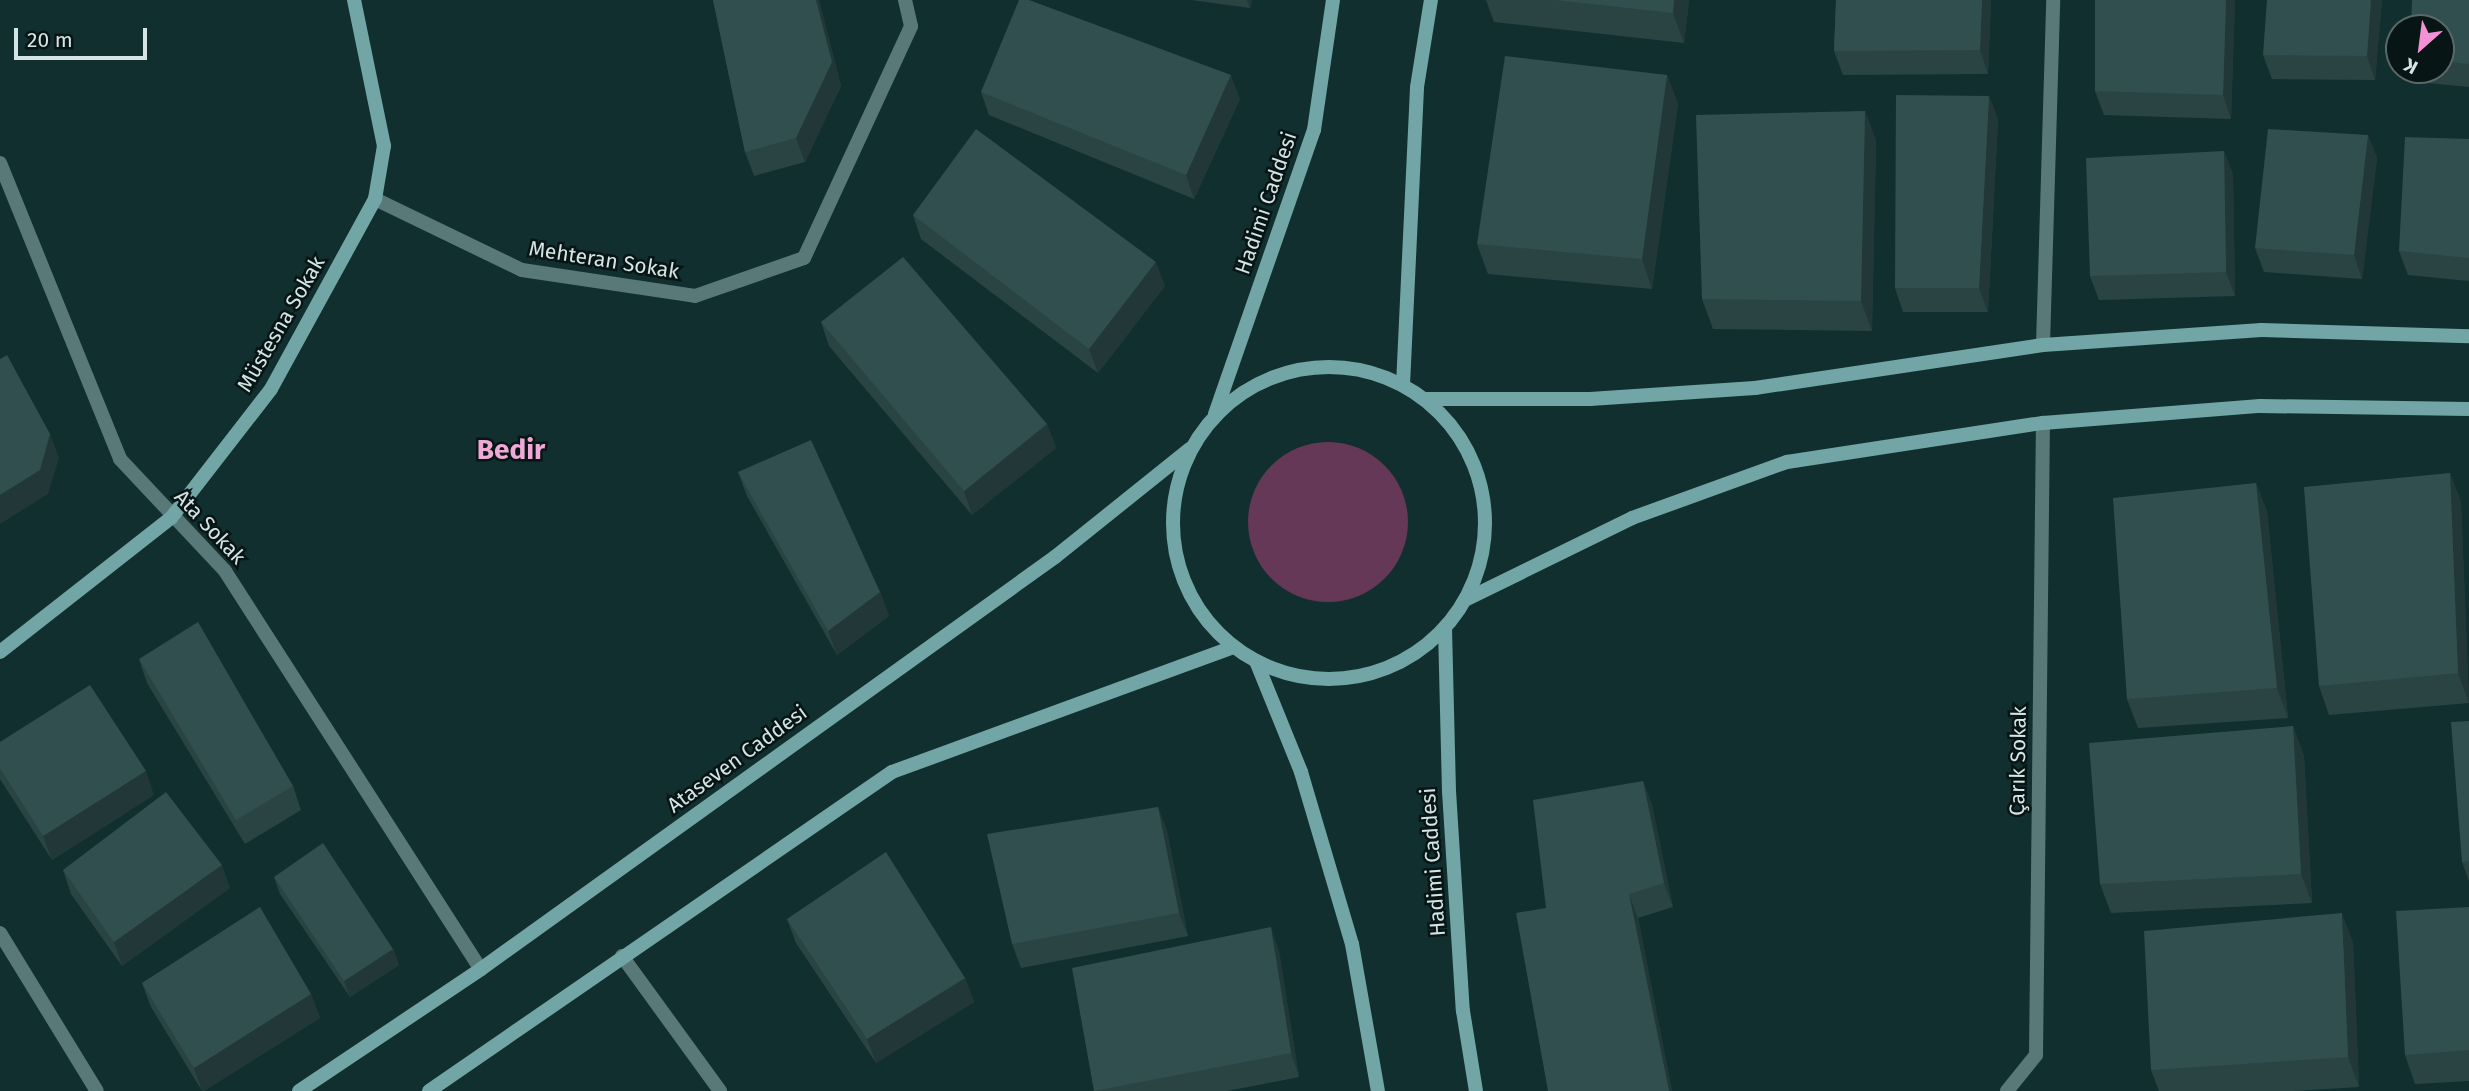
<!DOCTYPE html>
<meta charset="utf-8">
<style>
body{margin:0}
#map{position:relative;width:2469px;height:1091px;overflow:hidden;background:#122f2f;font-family:"Fira Sans",sans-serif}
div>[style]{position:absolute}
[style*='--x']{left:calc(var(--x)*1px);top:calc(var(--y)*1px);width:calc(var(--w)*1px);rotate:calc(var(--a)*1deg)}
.green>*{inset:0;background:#653857}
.round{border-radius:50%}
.street>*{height:14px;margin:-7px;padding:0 7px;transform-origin:7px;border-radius:7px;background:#597979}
.secondary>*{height:14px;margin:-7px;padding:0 7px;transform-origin:7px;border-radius:7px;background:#72a6a6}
.secondary>.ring{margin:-7px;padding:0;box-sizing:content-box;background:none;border:14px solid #72a6a6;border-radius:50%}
.wall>*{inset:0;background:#2a4444}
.shaded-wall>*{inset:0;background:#223737}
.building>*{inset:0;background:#314f4f}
span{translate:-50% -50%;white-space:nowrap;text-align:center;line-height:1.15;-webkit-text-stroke:5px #081515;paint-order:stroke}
.street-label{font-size:21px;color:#d5e5e5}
.district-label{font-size:28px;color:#efa9d7;font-weight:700}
.north{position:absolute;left:2385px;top:14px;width:70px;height:70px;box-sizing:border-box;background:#081515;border:2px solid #5a6868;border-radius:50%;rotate:208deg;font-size:19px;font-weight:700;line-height:28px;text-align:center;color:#d5e5e5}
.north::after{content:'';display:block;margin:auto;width:24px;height:32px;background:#f491d4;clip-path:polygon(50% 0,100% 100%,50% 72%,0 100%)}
.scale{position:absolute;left:14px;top:28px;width:133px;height:32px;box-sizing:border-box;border:4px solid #d5e5e5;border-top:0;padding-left:9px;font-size:21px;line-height:24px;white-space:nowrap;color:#d5e5e5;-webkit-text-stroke:5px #081515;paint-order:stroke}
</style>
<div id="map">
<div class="green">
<i class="round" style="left:1248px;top:442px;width:160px;height:160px"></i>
</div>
<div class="street">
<i style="--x:0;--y:163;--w:319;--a:67.9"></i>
<i style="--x:120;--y:459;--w:154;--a:46.8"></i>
<i style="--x:225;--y:571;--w:473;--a:57.3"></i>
<i style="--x:375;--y:199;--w:163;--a:25.8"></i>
<i style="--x:522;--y:270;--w:175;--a:8.5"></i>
<i style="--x:695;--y:296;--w:115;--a:-19.2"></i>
<i style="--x:804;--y:258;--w:255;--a:-65.2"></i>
<i style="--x:911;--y:26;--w:27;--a:-103"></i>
<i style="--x:2043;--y:345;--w:345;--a:-88.3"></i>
<i style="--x:0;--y:933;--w:185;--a:58.5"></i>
<i style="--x:622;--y:956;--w:167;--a:54"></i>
<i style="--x:2007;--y:1091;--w:46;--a:-51.1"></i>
<i style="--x:2036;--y:1055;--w:632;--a:-89.37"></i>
</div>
<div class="secondary">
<i class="ring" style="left:1173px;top:367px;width:298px;height:298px"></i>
<i style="--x:1403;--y:385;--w:298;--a:-87.3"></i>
<i style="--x:1417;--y:87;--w:88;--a:-80.9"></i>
<i style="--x:1425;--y:399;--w:165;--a:0"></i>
<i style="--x:1590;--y:399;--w:165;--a:-3.8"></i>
<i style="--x:1755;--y:388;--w:291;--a:-8.5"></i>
<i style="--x:2043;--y:345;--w:219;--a:-3.9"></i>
<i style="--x:2261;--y:330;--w:208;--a:1.7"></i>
<i style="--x:1215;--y:414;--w:301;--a:-70.8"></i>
<i style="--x:1314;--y:130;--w:131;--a:-81.7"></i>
<i style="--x:1467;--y:599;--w:184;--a:-26.1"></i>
<i style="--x:1632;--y:518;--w:165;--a:-19.9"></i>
<i style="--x:1787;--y:462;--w:259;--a:-8.7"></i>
<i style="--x:2043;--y:423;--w:218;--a:-4.5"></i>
<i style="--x:2260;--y:406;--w:209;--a:0.8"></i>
<i style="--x:1445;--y:628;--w:163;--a:88.6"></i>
<i style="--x:1449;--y:791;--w:220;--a:86.4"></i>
<i style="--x:1463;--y:1011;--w:81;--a:80.8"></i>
<i style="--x:0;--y:652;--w:217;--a:-38.1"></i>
<i style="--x:171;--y:518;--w:163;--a:-52.2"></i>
<i style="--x:271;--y:389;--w:217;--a:-61.3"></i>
<i style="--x:375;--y:199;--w:54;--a:-80.4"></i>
<i style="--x:384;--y:146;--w:149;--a:-101.6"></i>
<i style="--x:1256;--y:661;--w:120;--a:67.9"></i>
<i style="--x:1301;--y:772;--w:179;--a:73.5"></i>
<i style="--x:1352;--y:944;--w:149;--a:80"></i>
<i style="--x:299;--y:1091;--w:219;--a:-33.8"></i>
<i style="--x:481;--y:969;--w:707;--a:-35.67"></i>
<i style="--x:1055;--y:557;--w:173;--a:-38.7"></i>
<i style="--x:429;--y:1091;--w:562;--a:-34.57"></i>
<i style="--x:892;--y:772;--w:364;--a:-20.1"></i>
</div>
<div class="wall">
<i style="clip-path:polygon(713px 0,819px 0,841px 86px,805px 162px,754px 176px,745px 152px)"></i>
<i style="clip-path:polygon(1191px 0,1252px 0,1250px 8px)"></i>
<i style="clip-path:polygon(1486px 0,1689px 0,1684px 43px,1494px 22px)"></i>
<i style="clip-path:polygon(1836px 0,1991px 0,1988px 74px,1843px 75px,1834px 51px)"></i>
<i style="clip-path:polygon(2235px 0,2231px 119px,2104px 115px,2095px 91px)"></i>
<i style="clip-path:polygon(2382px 0,2375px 80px,2272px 79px,2263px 55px)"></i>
<i style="clip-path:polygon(2469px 0,2469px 87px,2418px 82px,2414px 70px,2441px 70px,2441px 28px)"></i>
<i style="clip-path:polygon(1667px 75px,1678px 104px,1652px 289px,1488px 274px,1477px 244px)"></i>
<i style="clip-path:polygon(981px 92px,1240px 99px,1194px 199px,989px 115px)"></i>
<i style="clip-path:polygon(1989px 96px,1998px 120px,1988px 312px,1903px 312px,1895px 288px)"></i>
<i style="clip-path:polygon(1865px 111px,1876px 141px,1872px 331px,1713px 329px,1702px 299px)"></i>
<i style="clip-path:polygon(2368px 135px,2377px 158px,2362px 279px,2264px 272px,2255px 248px)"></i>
<i style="clip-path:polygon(2469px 139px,2469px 281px,2408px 275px,2399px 251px)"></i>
<i style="clip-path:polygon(2224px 151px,2233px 175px,2235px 296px,2099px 300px,2090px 276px)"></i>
<i style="clip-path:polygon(913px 215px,1165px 286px,1098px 373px,921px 239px)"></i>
<i style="clip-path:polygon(821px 322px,1047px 424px,1056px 448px,972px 515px,829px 346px)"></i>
<i style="clip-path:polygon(738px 472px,880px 592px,889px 616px,837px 655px,747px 496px)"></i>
<i style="clip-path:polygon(2450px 473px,2461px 502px,2469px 703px,2329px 715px,2319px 686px)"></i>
<i style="clip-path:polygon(2256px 483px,2267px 512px,2288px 718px,2138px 728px,2127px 699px)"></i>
<i style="clip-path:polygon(139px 659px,293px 786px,301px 810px,245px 844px,147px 683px)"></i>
<i style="clip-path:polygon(2469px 721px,2469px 881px,2462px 862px)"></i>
<i style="clip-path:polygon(2293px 726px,2304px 756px,2312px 903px,2111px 913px,2100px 884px)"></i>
<i style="clip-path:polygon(0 742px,154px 795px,52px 860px,0 779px)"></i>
<i style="clip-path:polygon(1643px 781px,1652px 805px,1673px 907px,1638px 918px,1672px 1091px,1548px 1091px,1546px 908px)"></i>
<i style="clip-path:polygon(1158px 807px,1167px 831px,1188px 936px,1021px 968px,1012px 944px)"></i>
<i style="clip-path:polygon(63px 870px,230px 888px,122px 966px,71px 894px)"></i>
<i style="clip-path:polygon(274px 877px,393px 949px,399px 965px,350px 997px,280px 894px)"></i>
<i style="clip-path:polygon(2469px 907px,2469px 1081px,2415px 1084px,2405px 1055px)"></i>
<i style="clip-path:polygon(787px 919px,965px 978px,974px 1002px,876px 1063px,796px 943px)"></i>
<i style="clip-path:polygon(2353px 942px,2359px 1087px,2294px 1091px,2159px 1091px,2151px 1070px)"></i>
<i style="clip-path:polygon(1279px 951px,1299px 1077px,1227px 1091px,1094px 1091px)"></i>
<i style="clip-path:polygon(142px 983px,311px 994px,320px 1018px,204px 1091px,202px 1091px,151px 1007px)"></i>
</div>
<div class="shaded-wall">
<i style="clip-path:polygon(816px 0,819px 0,841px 86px,805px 162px,796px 138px)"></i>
<i style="clip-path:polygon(1247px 0,1252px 0,1250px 8px)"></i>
<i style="clip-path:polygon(1674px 0,1689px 0,1684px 43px,1673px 13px)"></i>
<i style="clip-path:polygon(1982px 0,1991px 0,1988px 74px,1980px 50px)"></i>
<i style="clip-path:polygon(2226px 0,2235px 0,2231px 119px,2223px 95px)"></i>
<i style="clip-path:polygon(2371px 0,2382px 0,2375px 80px,2367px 56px)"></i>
<i style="clip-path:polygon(1231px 75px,1240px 99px,1194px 199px,1186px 175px)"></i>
<i style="clip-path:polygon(1667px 75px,1678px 104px,1652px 289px,1642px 259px)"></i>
<i style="clip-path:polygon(1989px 96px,1998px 120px,1988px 312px,1979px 288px)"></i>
<i style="clip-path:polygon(1865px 111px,1876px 141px,1872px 331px,1861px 301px)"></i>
<i style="clip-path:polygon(2368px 135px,2377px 158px,2362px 279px,2354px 255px)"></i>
<i style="clip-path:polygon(2224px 151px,2233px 175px,2235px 296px,2226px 272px)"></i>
<i style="clip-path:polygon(1156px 262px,1165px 286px,1098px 373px,1089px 349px)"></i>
<i style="clip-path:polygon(1047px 424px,1056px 448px,972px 515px,964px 491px)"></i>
<i style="clip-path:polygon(50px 434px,59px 458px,48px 494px,0 524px,0 495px)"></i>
<i style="clip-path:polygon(2450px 473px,2461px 502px,2469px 703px,2458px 673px)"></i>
<i style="clip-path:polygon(2256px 483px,2267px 512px,2288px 718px,2277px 688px)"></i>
<i style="clip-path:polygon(880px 592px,889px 616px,837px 655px,828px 631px)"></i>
<i style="clip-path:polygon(2293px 726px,2304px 756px,2312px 903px,2301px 874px)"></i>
<i style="clip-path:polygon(146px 771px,154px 795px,52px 860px,43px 836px)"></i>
<i style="clip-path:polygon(1643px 781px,1652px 805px,1673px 907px,1664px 883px)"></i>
<i style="clip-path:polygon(1158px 807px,1167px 831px,1188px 936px,1179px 913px)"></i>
<i style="clip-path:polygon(222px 865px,230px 888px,122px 966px,114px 942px)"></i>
<i style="clip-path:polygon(1629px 894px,1638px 918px,1672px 1091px,1669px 1091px)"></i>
<i style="clip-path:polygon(2342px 913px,2353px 942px,2359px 1087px,2348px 1057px)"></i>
<i style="clip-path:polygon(1271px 927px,1279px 951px,1299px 1077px,1291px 1053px)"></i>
<i style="clip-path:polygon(393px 949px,399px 965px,350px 997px,344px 981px)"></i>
<i style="clip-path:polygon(965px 978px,974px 1002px,876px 1063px,867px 1039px)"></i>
<i style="clip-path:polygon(311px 994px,320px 1018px,204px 1091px,202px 1091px,194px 1068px)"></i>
</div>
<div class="building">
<i style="clip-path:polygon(713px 0,816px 0,832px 62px,796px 138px,745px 152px)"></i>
<i style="clip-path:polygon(1019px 0,1029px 0,1231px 75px,1186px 175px,981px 92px)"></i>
<i style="clip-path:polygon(1555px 0,1674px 0,1673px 13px)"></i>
<i style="clip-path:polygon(1836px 0,1982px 0,1980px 50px,1834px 51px)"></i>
<i style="clip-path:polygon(2095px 0,2226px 0,2223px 95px,2095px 91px)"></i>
<i style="clip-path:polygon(2267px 0,2371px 0,2367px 56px,2263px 55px)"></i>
<i style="clip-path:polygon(2412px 0,2469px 0,2469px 64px,2441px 61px,2441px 28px,2411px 28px)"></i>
<i style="clip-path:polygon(1505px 56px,1667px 75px,1642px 259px,1477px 244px)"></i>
<i style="clip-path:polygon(1896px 95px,1989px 96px,1979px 288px,1895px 288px)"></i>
<i style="clip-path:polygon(1865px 111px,1861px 301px,1702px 299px,1696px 115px)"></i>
<i style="clip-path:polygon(976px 129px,1156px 262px,1089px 349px,913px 215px)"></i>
<i style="clip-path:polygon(2268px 129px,2368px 135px,2354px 255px,2255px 248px)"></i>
<i style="clip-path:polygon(2405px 137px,2469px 139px,2469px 258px,2399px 251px)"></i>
<i style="clip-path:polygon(2224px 151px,2226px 272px,2090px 276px,2086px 158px)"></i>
<i style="clip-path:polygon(903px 257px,1047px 424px,964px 491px,821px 322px)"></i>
<i style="clip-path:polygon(7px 355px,50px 434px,40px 470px,0 495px,0 359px)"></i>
<i style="clip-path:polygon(811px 440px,880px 592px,828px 631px,738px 472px)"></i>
<i style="clip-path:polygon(2450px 473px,2458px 673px,2319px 686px,2304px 487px)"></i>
<i style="clip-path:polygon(2256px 483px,2277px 688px,2127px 699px,2113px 498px)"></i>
<i style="clip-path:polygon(198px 622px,293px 786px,236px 820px,139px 659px)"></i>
<i style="clip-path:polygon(90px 685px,146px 771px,43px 836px,0 768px,0 742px)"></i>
<i style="clip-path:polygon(2469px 721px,2469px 861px,2462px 862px,2451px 722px)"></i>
<i style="clip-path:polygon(2293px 726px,2301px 874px,2100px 884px,2089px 743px)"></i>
<i style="clip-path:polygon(1643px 781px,1664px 883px,1629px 894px,1669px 1091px,1548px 1091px,1516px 913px,1546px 908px,1533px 800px)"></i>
<i style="clip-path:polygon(166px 792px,222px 865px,114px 942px,63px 870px)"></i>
<i style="clip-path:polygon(1158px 807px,1179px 913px,1012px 944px,987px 834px)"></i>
<i style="clip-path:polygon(323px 843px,393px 949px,344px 981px,274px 877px)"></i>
<i style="clip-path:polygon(886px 852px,965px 978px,867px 1039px,787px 919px)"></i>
<i style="clip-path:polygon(260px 907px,311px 994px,194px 1068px,142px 983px)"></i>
<i style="clip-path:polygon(2469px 907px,2469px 1050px,2405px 1055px,2396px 911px)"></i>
<i style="clip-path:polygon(2342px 913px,2348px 1057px,2151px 1070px,2144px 931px)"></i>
<i style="clip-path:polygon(1271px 927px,1291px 1053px,1094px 1091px,1072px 968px)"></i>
</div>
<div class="street-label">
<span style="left:1266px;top:203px;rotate:-71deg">Hadimi Caddesi</span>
<span style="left:604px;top:260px;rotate:9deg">Mehteran Sokak</span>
<span style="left:281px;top:324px;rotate:-60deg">Müstesna Sokak</span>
<span style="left:210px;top:527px;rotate:47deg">Ata Sokak</span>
<span style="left:737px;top:759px;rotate:-36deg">Ataseven Caddesi</span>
<span style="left:2018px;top:761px;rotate:-89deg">Çarık Sokak</span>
<span style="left:1433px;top:862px;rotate:-94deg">Hadimi Caddesi</span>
</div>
<div class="district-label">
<span style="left:511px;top:450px">Bedir</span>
</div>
<div class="north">K</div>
<div class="scale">20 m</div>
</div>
